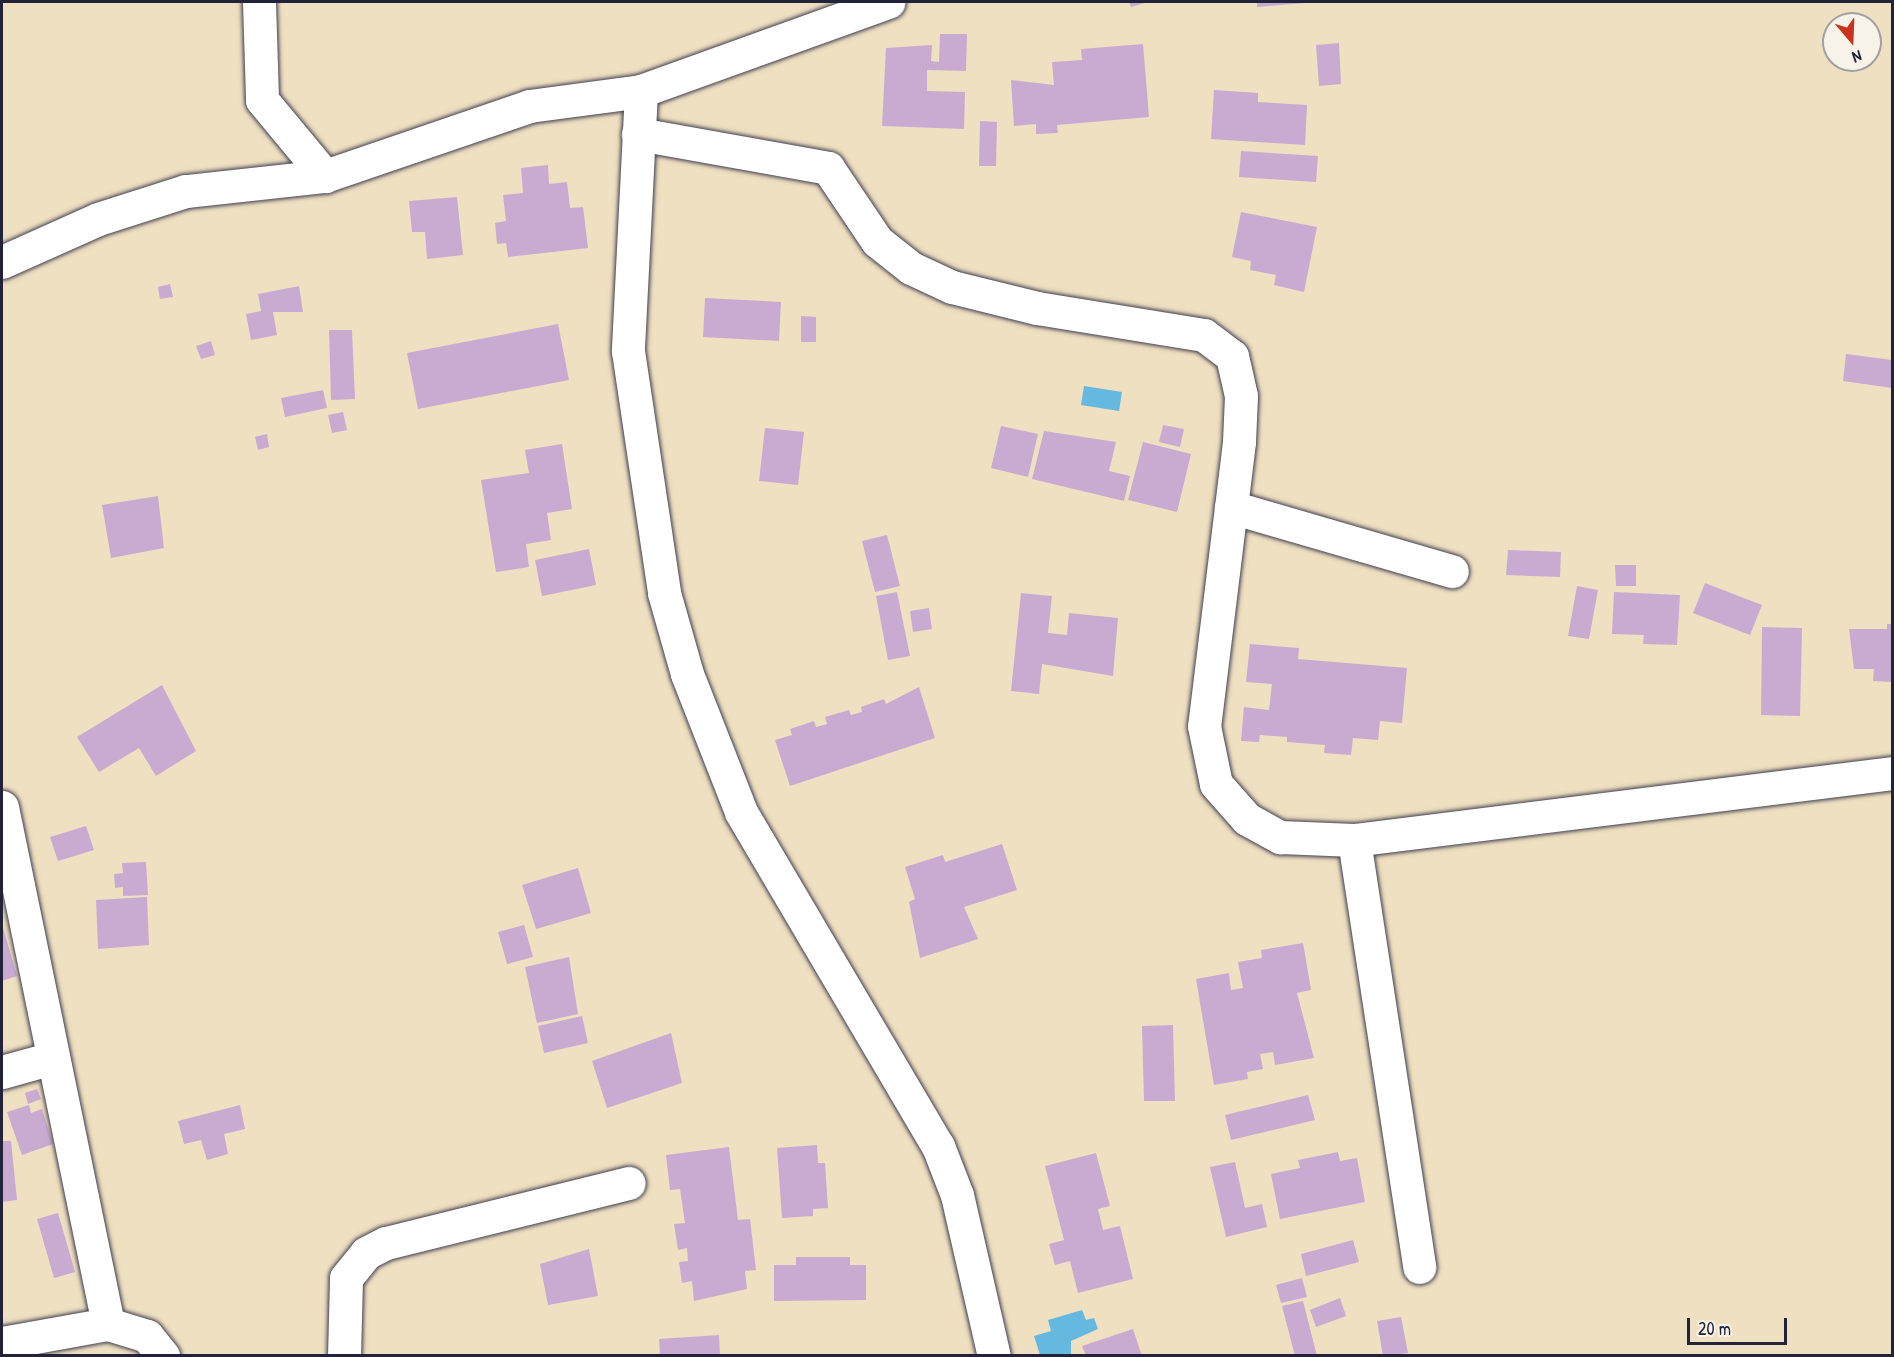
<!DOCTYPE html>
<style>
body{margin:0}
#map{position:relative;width:1894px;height:1357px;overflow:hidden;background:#efe0c1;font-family:"Patrick Hand",sans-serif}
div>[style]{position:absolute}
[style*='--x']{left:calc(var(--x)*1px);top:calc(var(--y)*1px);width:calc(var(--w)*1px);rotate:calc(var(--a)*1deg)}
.water>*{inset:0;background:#65b9e1}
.building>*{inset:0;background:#c9abd2}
.roads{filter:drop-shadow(0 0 2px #413e4f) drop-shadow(0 0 2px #413e4f)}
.street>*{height:33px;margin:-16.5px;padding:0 16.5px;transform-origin:16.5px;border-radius:16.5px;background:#fff}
span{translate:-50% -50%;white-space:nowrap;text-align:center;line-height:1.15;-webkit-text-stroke:4.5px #f7f3e8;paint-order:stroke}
.frame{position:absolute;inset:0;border:3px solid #22223b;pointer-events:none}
.north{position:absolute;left:1822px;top:12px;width:60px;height:60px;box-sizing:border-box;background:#f7f3e8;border:2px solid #a29fa3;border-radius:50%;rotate:161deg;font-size:16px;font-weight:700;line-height:24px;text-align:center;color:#22223b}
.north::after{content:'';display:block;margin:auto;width:21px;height:27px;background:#c8321e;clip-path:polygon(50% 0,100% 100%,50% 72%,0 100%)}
.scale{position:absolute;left:1687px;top:1318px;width:100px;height:27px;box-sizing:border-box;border:3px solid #22223b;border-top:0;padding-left:8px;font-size:18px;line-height:21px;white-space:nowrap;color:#22223b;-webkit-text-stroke:4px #f7f3e8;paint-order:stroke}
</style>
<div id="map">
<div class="water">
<i style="clip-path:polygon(1084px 386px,1122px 392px,1119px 411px,1081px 405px)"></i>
<i style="clip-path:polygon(1082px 1310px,1086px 1320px,1094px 1318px,1098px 1329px,1071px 1341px,1071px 1355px,1040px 1355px,1034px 1336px,1051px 1331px,1048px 1320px)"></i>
</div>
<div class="building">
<i style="clip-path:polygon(1129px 2px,1148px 2px,1131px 7px)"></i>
<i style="clip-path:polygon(1257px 2px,1305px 2px,1305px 3px,1257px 7px)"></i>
<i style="clip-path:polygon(940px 34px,967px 34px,966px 71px,927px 70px,927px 91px,965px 92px,964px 129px,882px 126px,886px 48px,932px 45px,931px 61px,939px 62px)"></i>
<i style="clip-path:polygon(1339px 43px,1341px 84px,1319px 86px,1316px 45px)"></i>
<i style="clip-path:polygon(1143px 44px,1149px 117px,1057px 125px,1058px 133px,1036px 134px,1036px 124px,1014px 126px,1011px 80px,1054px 85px,1052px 62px,1082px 60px,1081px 49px)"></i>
<i style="clip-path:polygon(1214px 90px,1258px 93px,1258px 102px,1307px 105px,1305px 145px,1211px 139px)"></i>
<i style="clip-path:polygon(980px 121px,997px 122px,996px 166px,979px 166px)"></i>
<i style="clip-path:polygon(1241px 151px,1318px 156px,1316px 182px,1239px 177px)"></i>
<i style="clip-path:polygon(548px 165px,549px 184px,567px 182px,570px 208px,583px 207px,588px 248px,508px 257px,506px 243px,497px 244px,495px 223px,506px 221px,503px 195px,523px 193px,521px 168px)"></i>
<i style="clip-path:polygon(457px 197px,463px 255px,427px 259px,425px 232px,412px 232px,409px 201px)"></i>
<i style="clip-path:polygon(1241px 212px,1317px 227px,1304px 292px,1274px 285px,1276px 275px,1250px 270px,1251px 261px,1232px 257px)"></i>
<i style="clip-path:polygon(170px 284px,173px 297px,160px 299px,158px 287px)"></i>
<i style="clip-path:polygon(299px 286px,303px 312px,273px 312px,277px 335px,251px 340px,246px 314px,261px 311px,258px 294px)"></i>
<i style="clip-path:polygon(705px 298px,781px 302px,779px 341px,703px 337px)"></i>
<i style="clip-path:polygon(801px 316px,816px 317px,816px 342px,801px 342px)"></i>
<i style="clip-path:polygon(558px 324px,569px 380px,418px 409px,407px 353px)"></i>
<i style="clip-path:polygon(329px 330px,352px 330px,355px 399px,331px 400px)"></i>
<i style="clip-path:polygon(211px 341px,215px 355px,201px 359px,196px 346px)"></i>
<i style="clip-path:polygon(1846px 354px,1892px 360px,1892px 388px,1843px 381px)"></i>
<i style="clip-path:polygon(323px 390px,327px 408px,285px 417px,281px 398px)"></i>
<i style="clip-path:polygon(343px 412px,347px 430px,332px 433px,328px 415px)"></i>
<i style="clip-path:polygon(1163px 425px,1184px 429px,1180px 447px,1159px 442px)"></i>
<i style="clip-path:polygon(1001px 426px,1038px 434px,1028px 477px,991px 468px)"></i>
<i style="clip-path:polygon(765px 428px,804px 432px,798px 485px,759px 481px)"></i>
<i style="clip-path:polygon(1044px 431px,1116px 442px,1109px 471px,1130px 476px,1124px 501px,1032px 479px)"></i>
<i style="clip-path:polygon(267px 434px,269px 447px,258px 450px,255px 437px)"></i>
<i style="clip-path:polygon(1143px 442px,1191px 454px,1177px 512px,1128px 500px)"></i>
<i style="clip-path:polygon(562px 444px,572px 509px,547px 513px,551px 540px,526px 544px,529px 567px,496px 572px,481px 480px,529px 473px,525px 450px)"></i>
<i style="clip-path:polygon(158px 496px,164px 548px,111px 558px,102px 505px)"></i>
<i style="clip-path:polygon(887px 535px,900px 586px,875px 592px,862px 541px)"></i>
<i style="clip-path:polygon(589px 549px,596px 585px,542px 596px,535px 560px)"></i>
<i style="clip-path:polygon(1508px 550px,1561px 552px,1560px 577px,1506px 575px)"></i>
<i style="clip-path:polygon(1615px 565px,1636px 565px,1636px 586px,1616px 586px)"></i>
<i style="clip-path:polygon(1705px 583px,1762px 605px,1750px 635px,1693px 613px)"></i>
<i style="clip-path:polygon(1577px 586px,1598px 590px,1589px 639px,1568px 636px)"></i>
<i style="clip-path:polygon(897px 592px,910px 656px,888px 660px,876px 596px)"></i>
<i style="clip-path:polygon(1614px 592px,1680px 595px,1677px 645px,1643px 644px,1644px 635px,1612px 634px)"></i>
<i style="clip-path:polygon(1021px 593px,1052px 596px,1048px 633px,1067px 635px,1069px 613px,1118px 618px,1113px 676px,1042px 664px,1039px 694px,1011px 691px)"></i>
<i style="clip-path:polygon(929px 608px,932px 629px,913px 632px,910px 611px)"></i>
<i style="clip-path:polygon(1887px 624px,1892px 624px,1892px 682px,1873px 681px,1874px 669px,1854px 669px,1849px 629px,1887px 629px)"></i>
<i style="clip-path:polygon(1762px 627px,1802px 628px,1800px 716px,1761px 715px)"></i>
<i style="clip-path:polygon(1250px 644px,1299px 648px,1298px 659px,1407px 668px,1402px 723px,1380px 721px,1378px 740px,1353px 738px,1351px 755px,1324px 753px,1325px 745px,1287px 742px,1287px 737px,1260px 735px,1259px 742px,1241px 741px,1244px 707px,1269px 710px,1272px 684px,1246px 682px)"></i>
<i style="clip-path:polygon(162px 685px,196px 751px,156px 776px,139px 748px,99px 772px,77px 737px)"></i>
<i style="clip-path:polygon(919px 687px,935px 738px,790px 786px,775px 740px,792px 735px,790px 729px,814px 721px,816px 727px,827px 724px,825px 717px,849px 710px,851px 715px,862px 712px,861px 707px,884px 699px,886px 704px)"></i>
<i style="clip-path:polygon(86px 826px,94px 850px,58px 861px,50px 837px)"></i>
<i style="clip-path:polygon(1002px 844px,1017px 890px,964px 907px,978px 939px,920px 958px,909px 902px,915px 899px,905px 867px,943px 855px,945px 862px)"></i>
<i style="clip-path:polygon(146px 862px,148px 895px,123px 896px,123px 887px,115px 888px,114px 874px,123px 873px,122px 863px)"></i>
<i style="clip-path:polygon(578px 868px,591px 913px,536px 929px,522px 885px)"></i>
<i style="clip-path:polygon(147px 897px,149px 945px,98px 949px,96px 900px)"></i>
<i style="clip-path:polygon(2px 924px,17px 976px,2px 981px)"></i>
<i style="clip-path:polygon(524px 925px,533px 957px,507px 964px,498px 932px)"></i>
<i style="clip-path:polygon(1303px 943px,1311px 990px,1297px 993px,1314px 1058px,1275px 1065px,1273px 1052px,1260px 1054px,1263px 1069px,1247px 1072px,1248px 1079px,1214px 1085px,1196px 979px,1229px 973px,1231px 990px,1243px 988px,1238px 962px,1262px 958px,1261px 950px)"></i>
<i style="clip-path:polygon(569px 957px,578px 1014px,537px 1023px,525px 967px)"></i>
<i style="clip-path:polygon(582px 1016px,588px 1043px,544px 1053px,538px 1026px)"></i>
<i style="clip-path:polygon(1173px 1025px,1175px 1101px,1144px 1101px,1142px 1026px)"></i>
<i style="clip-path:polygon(671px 1033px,682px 1083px,607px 1108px,592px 1061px)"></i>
<i style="clip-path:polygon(37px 1089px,41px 1099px,28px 1104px,25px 1093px)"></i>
<i style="clip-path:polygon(1308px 1095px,1315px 1120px,1231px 1140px,1225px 1115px)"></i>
<i style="clip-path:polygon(29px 1105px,31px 1113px,42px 1109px,53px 1144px,22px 1155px,7px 1112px)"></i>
<i style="clip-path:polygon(240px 1105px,245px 1129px,224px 1134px,228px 1154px,207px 1160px,201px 1140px,184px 1144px,178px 1121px)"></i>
<i style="clip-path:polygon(2px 1141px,11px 1141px,17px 1200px,2px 1202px)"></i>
<i style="clip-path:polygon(817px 1145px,818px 1163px,825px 1163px,828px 1208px,813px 1209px,813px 1216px,782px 1218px,777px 1148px)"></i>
<i style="clip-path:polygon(729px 1147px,738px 1220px,750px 1219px,756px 1270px,745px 1271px,747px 1289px,694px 1301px,692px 1281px,682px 1283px,679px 1262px,688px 1261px,687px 1248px,678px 1250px,674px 1224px,685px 1223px,680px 1189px,670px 1190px,666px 1155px)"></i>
<i style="clip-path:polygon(1338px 1152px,1340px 1161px,1357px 1158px,1365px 1202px,1280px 1219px,1271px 1174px,1300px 1168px,1298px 1160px)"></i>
<i style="clip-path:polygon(1096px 1153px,1110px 1206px,1098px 1209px,1103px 1230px,1120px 1226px,1133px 1279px,1078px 1293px,1070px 1261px,1055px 1265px,1049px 1244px,1064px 1240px,1045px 1166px)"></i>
<i style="clip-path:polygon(1235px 1162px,1245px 1208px,1262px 1204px,1267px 1227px,1226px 1237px,1210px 1167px)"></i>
<i style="clip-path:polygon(58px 1213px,75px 1272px,54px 1278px,37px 1219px)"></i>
<i style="clip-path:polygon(1353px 1240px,1359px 1262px,1306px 1276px,1301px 1254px)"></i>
<i style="clip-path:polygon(589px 1249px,598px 1296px,548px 1305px,540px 1264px)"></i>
<i style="clip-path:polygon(796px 1257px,850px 1257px,850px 1265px,866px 1265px,866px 1300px,774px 1301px,774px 1265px,796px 1265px)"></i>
<i style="clip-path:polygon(1302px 1278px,1307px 1297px,1281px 1303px,1276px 1285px)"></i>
<i style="clip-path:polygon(1340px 1298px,1346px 1316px,1316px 1327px,1310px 1310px)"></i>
<i style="clip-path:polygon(1303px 1301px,1317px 1356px,1295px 1356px,1282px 1306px)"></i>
<i style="clip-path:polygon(1401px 1317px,1408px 1353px,1383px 1356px,1377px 1321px)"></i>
<i style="clip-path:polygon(1133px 1329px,1142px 1356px,1086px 1356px,1082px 1346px)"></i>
<i style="clip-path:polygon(719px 1335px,720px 1356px,660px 1356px,659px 1339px)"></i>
</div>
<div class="roads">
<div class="street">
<i style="--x:259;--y:2;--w:98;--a:88.2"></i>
<i style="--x:262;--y:100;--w:99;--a:50.3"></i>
<i style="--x:641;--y:91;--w:260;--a:92.9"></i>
<i style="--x:628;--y:351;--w:245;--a:81.5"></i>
<i style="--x:664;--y:593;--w:84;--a:74.1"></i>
<i style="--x:687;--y:674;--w:148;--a:68.6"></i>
<i style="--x:741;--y:812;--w:388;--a:59.5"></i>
<i style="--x:938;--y:1146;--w:53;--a:68.8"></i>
<i style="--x:957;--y:1195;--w:165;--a:77.1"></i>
<i style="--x:638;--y:134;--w:193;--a:10.1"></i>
<i style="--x:828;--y:168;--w:88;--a:56.1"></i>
<i style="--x:877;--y:241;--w:43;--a:38.5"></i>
<i style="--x:911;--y:268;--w:45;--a:24.9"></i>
<i style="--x:952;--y:287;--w:88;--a:13.9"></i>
<i style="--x:1037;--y:308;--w:169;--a:9.2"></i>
<i style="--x:1204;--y:335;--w:35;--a:37"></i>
<i style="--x:1232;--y:356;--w:41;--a:77.3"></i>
<i style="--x:1241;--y:396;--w:46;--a:92.5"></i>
<i style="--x:1239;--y:442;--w:286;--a:97"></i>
<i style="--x:1204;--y:726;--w:59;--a:78.3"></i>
<i style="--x:1216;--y:784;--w:47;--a:48.5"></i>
<i style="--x:1247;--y:819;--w:38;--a:29"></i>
<i style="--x:1280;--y:837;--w:74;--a:2.3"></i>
<i style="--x:1354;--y:840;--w:542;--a:-7.1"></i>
<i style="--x:2;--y:262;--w:105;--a:-24.1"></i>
<i style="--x:98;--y:219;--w:92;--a:-17.7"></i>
<i style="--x:186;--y:191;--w:140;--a:-6.2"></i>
<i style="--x:325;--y:176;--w:216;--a:-18.9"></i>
<i style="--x:529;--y:106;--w:113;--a:-7.6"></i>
<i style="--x:641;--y:91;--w:263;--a:-19.8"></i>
<i style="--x:1231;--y:507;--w:230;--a:16.2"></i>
<i style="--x:2;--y:807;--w:528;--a:78.41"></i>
<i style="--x:1354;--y:840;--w:432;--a:81.3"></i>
<i style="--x:2;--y:1072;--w:49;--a:-15.5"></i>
<i style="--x:2;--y:1343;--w:108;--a:-10.2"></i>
<i style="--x:108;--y:1324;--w:41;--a:17.1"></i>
<i style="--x:147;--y:1336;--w:26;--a:51"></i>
<i style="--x:344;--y:1356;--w:78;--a:-88.5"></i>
<i style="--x:346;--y:1278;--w:32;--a:-51"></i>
<i style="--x:366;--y:1253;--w:22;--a:-27"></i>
<i style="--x:386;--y:1243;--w:250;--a:-13.9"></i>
</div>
</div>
<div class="frame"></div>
<div class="north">N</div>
<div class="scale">20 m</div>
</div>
